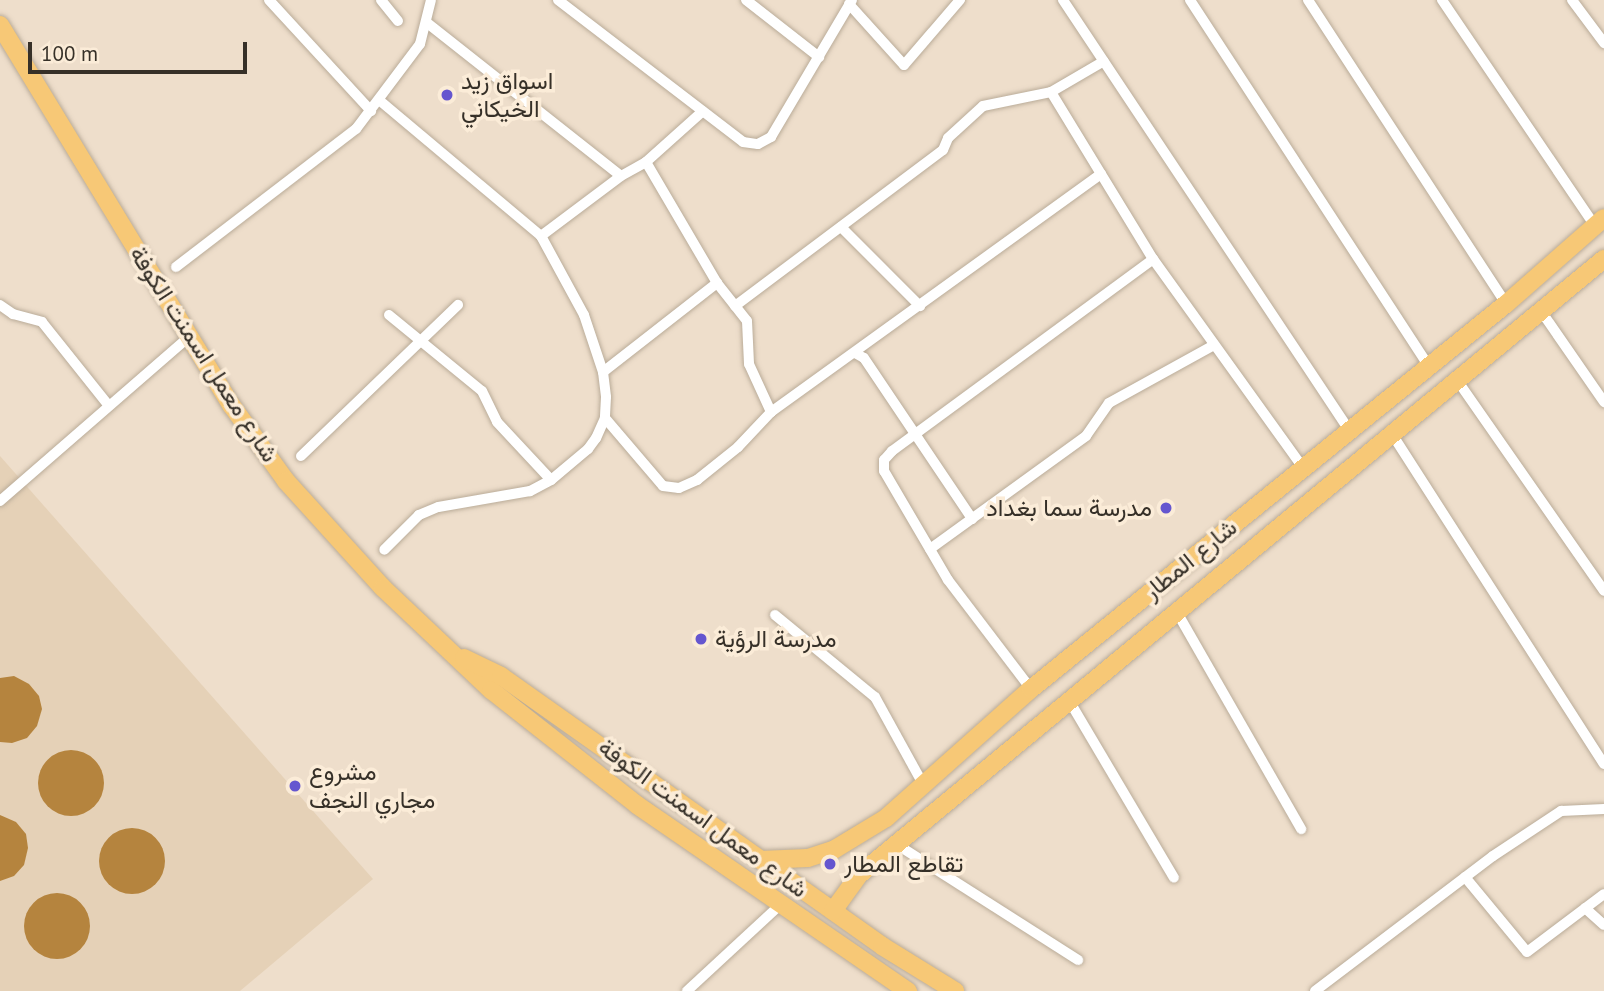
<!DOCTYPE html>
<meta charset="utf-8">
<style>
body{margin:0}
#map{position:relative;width:1604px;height:991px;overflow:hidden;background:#eedecb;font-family:"PT Sans",Vazirmatn,sans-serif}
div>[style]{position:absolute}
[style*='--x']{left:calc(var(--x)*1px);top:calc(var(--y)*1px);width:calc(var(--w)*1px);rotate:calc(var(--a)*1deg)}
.built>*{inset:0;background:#e5d1b7}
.water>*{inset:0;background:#b5843e}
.round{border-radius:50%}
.roads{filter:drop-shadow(0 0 2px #baac99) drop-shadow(0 0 2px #baac99)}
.street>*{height:10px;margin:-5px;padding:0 5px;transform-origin:5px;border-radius:5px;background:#fff}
.primary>*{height:18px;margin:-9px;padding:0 9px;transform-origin:9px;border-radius:9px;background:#f7c876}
.dots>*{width:19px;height:19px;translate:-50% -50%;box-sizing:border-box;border:4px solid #fbecd8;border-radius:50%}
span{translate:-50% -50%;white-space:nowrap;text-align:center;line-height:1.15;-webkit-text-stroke:7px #fbecd8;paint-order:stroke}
.poi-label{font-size:24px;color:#363028}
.left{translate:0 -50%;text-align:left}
.right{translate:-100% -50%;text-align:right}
.street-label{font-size:24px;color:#363028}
.scale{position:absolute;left:28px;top:42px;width:219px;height:32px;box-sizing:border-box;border:4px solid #363028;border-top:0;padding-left:9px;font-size:21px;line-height:24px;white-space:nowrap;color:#363028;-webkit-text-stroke:5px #fbecd8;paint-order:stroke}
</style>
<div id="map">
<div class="built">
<i style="clip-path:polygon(0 456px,373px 879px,240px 991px,0 991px)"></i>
</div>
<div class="water">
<i style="clip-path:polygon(14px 676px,29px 684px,39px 696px,42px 709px,37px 726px,27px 738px,12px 743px,0 742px,0 678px)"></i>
<i class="round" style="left:38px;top:750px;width:66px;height:66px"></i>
<i style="clip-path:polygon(0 815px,16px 822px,26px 834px,28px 848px,24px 865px,14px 876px,0 881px)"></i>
<i class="round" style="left:99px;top:828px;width:66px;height:66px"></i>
<i class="round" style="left:24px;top:893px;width:66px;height:66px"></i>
</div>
<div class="roads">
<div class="street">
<i style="--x:269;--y:0;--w:151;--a:47.4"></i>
<i style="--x:381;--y:0;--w:27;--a:51"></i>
<i style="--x:558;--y:0;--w:233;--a:37.5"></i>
<i style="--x:743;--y:142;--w:15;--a:8"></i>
<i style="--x:758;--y:144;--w:15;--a:-28"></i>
<i style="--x:771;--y:137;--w:159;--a:-59.4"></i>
<i style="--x:746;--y:0;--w:93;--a:38"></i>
<i style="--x:1063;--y:0;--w:516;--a:56.37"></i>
<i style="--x:1190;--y:0;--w:437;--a:56.9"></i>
<i style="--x:1308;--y:0;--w:363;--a:56.9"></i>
<i style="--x:1442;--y:0;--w:273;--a:55.9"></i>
<i style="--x:1572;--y:0;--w:54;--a:53.3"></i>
<i style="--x:849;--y:4;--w:82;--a:48"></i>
<i style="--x:904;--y:65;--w:86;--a:-49.3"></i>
<i style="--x:426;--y:22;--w:248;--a:38.3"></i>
<i style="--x:1051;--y:92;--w:196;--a:58.6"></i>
<i style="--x:1153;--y:259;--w:257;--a:54.3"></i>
<i style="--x:379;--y:100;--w:212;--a:40"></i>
<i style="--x:541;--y:236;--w:90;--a:61.4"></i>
<i style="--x:584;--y:315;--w:60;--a:71.6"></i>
<i style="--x:603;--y:372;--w:25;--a:83"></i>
<i style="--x:606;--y:397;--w:21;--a:93"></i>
<i style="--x:605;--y:418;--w:22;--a:114"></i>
<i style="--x:596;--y:438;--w:14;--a:126"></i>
<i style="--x:588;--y:449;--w:48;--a:140"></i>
<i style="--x:551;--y:480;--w:24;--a:152"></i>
<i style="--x:530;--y:491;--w:93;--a:170.1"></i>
<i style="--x:438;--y:507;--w:21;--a:157"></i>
<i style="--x:419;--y:515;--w:49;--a:135"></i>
<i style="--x:646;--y:162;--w:140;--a:59.6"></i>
<i style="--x:717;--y:283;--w:48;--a:51.7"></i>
<i style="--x:747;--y:321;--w:43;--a:87.3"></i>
<i style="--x:749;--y:364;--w:53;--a:65.4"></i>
<i style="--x:841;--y:227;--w:112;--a:45"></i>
<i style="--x:541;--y:236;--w:100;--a:-36.9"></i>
<i style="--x:621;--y:176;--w:29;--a:-29"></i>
<i style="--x:646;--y:162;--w:76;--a:-41.8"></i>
<i style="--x:176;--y:267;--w:227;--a:-37.5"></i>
<i style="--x:356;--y:129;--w:106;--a:-53"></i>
<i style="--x:420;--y:44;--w:45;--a:-76"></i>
<i style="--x:0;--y:305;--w:16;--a:35"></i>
<i style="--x:13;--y:314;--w:30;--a:15"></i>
<i style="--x:42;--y:322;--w:107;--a:51.4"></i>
<i style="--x:735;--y:306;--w:260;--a:-36.9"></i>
<i style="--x:943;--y:150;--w:13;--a:-67"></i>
<i style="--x:948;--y:138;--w:47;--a:-42.4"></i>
<i style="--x:983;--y:106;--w:69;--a:-11.6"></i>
<i style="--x:1051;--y:92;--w:61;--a:-30.3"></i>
<i style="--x:1541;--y:311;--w:111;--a:55.3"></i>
<i style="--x:389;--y:315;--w:120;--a:39.3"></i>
<i style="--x:482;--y:391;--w:34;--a:64"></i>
<i style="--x:497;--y:422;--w:79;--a:47"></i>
<i style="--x:855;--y:353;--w:10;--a:29"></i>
<i style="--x:864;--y:358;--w:194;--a:56.1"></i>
<i style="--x:603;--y:372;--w:145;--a:-38"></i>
<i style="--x:1457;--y:380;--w:257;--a:55.1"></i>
<i style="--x:605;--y:418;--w:89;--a:49.5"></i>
<i style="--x:663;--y:486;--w:16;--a:7"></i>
<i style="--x:679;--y:488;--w:20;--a:-24"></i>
<i style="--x:697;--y:480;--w:53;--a:-38.8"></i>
<i style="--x:738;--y:447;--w:48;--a:-46.7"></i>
<i style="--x:771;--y:412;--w:407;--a:-35.8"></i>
<i style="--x:1392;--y:434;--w:392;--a:57.3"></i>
<i style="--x:301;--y:456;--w:218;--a:-43.9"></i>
<i style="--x:0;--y:501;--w:252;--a:-41"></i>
<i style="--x:930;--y:549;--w:193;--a:-35.9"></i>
<i style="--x:1086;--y:436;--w:40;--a:-55.1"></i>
<i style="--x:1109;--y:403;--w:120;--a:-28.9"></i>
<i style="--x:1178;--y:614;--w:248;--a:60.2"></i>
<i style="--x:775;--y:615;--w:129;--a:39.4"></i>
<i style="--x:875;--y:697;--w:99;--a:61.1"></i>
<i style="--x:1031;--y:689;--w:137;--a:-127.3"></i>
<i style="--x:948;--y:580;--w:126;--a:-120.4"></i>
<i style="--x:884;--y:471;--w:11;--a:-90"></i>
<i style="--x:884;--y:460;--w:12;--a:-48"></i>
<i style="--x:892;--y:451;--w:324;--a:-36.3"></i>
<i style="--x:1070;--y:702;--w:204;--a:59.4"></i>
<i style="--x:896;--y:844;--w:216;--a:32.5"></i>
<i style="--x:1465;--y:877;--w:97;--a:50.4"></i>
<i style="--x:1527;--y:952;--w:96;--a:-37"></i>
<i style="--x:1585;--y:908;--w:25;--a:42"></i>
<i style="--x:687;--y:991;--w:127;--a:-42.8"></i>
<i style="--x:1315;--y:991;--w:223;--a:-37.2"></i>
<i style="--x:1493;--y:856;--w:82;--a:-33.5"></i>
<i style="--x:1561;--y:811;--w:43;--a:-2.7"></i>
</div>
<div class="primary">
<i style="--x:0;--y:25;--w:446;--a:58.7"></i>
<i style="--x:232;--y:406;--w:92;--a:54.2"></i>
<i style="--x:286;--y:481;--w:144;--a:47.8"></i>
<i style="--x:383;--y:588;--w:149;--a:43.4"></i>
<i style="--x:491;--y:690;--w:186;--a:38.2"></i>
<i style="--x:637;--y:805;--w:329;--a:34.5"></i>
<i style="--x:464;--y:658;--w:41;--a:25.9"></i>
<i style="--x:501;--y:676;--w:467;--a:35.3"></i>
<i style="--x:882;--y:946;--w:86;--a:31.7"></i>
<i style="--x:760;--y:860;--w:48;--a:-2.4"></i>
<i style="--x:808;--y:858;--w:28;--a:-18"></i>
<i style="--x:835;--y:849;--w:60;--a:-31.3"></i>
<i style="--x:886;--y:818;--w:194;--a:-41.7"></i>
<i style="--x:1031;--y:689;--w:611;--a:-39.03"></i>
<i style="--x:1506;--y:304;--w:130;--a:-41.3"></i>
<i style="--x:833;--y:911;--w:44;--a:-54.2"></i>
<i style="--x:859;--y:875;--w:967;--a:-39.59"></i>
</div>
</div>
<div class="dots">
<i style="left:447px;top:95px;background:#6556cf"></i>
<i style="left:1166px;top:508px;background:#6556cf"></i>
<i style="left:701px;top:639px;background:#6556cf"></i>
<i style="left:295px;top:786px;background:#6556cf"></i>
<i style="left:830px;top:864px;background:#6556cf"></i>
</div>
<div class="poi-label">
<span class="left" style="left:461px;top:95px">اسواق زيد<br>الخيكاني</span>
<span class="right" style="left:1152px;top:508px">مدرسة سما بغداد</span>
<span class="left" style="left:715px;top:639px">مدرسة الرؤية</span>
<span class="left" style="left:309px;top:786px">مشروع<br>مجاري النجف</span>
<span class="left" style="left:844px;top:864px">تقاطع المطار</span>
</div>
<div class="street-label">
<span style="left:204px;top:354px;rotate:57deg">شارع معمل اسمنت الكوفة</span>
<span style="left:1190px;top:559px;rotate:-39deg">شارع المطار</span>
<span style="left:703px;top:818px;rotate:36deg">شارع معمل اسمنت الكوفة</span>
</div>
<div class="scale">100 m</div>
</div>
